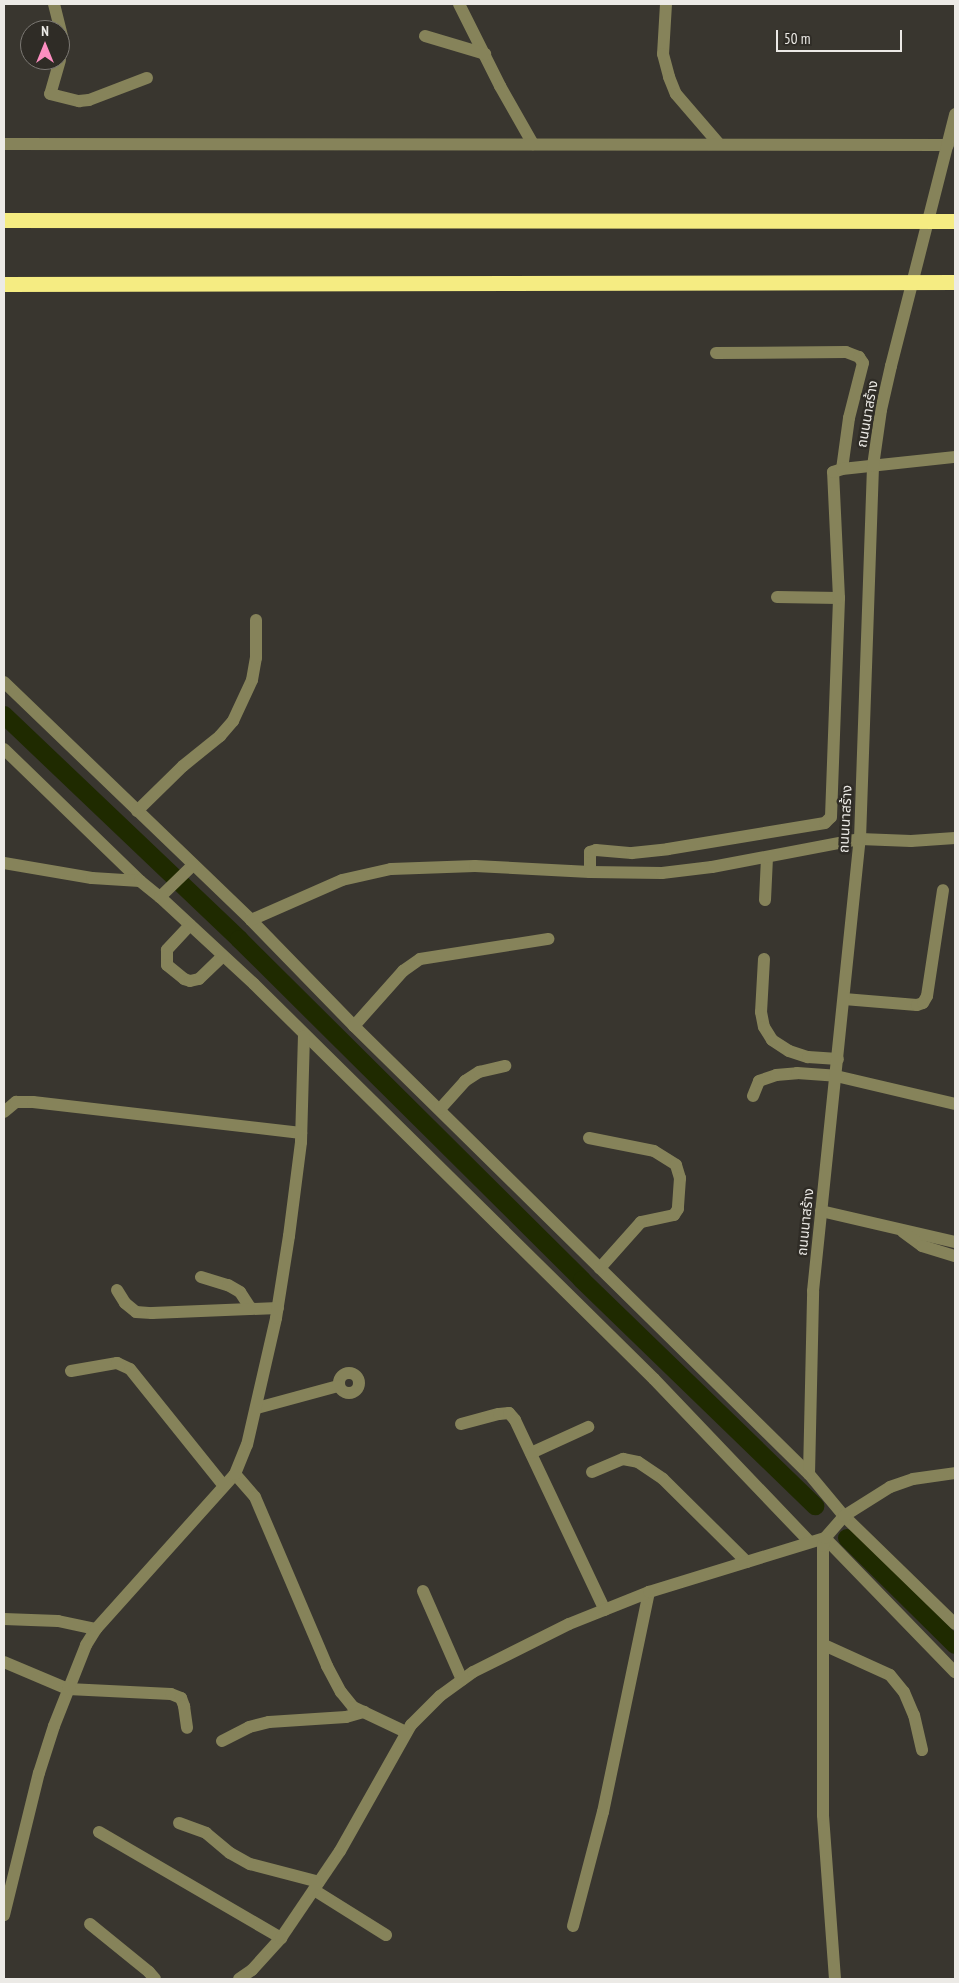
<!DOCTYPE html>
<meta charset="utf-8">
<style>
body{margin:0}
#map{position:relative;width:959px;height:1983px;overflow:hidden;background:#39362f;font-family:"PT Sans Narrow","Noto Sans Thai",sans-serif}
div>[style]{position:absolute}
[style*='--x']{left:calc(var(--x)*1px);top:calc(var(--y)*1px);width:calc(var(--w)*1px);rotate:calc(var(--a)*1deg)}
.canal>*{height:18px;margin:-9px;padding:0 9px;transform-origin:9px;border-radius:9px;background:#1f2a00}
.minor>*{height:12px;margin:-6px;padding:0 6px;transform-origin:6px;border-radius:6px;background:#86835a}
.minor>.ring{margin:-6px;padding:0;box-sizing:content-box;background:none;border:12px solid #86835a;border-radius:50%}
.highway>*{height:15px;margin:-7.5px;padding:0 7.5px;transform-origin:7.5px;border-radius:7.5px;background:#f5ec82}
span{translate:-50% -50%;white-space:nowrap;text-align:center;line-height:1.15;-webkit-text-stroke:5px #2f2c26;paint-order:stroke}
.street-label{font-size:14px;color:#eceae6}
.frame{position:absolute;inset:0;border:5px solid #eceae6;pointer-events:none}
.north{position:absolute;left:20px;top:20px;width:50px;height:50px;box-sizing:border-box;background:#2f2c26;border:1px solid #7b7873;border-radius:50%;rotate:0deg;font-size:14px;font-weight:700;line-height:20px;text-align:center;color:#eceae6}
.north::after{content:'';display:block;margin:auto;width:18px;height:22px;background:#fd8ec1;clip-path:polygon(50% 0,100% 100%,50% 72%,0 100%)}
.scale{position:absolute;left:776px;top:30px;width:126px;height:22px;box-sizing:border-box;border:2px solid #eceae6;border-top:0;padding-left:6px;font-size:15px;line-height:18px;white-space:nowrap;color:#eceae6;-webkit-text-stroke:4px #2f2c26;paint-order:stroke}
</style>
<div id="map">
<div class="canal">
<i style="--x:4;--y:715;--w:325;--a:43.6"></i>
<i style="--x:239;--y:939;--w:484;--a:44.8"></i>
<i style="--x:582;--y:1280;--w:325;--a:44.1"></i>
<i style="--x:847;--y:1538;--w:152;--a:44.7"></i>
</div>
<div class="minor">
<i style="--x:54;--y:4;--w:38;--a:76"></i>
<i style="--x:63;--y:41;--w:17;--a:100"></i>
<i style="--x:459;--y:4;--w:92;--a:63.4"></i>
<i style="--x:500;--y:86;--w:67;--a:60.4"></i>
<i style="--x:666;--y:4;--w:50;--a:93.4"></i>
<i style="--x:663;--y:54;--w:24;--a:75"></i>
<i style="--x:669;--y:77;--w:18;--a:68"></i>
<i style="--x:676;--y:94;--w:66;--a:49.3"></i>
<i style="--x:425;--y:36;--w:63;--a:16.7"></i>
<i style="--x:60;--y:60;--w:35;--a:106"></i>
<i style="--x:50;--y:94;--w:30;--a:14"></i>
<i style="--x:79;--y:101;--w:10;--a:-6"></i>
<i style="--x:89;--y:100;--w:62;--a:-20.8"></i>
<i style="--x:4;--y:144;--w:944;--a:0.06"></i>
<i style="--x:716;--y:353;--w:130;--a:-0.4"></i>
<i style="--x:846;--y:352;--w:14;--a:21"></i>
<i style="--x:859;--y:357;--w:7;--a:56"></i>
<i style="--x:863;--y:363;--w:57;--a:104.3"></i>
<i style="--x:849;--y:418;--w:51;--a:97.8"></i>
<i style="--x:777;--y:597;--w:62;--a:0.9"></i>
<i style="--x:4;--y:682;--w:343;--a:43.9"></i>
<i style="--x:251;--y:920;--w:148;--a:45.8"></i>
<i style="--x:354;--y:1026;--w:639;--a:44.56"></i>
<i style="--x:809;--y:1474;--w:55;--a:50.2"></i>
<i style="--x:844;--y:1516;--w:155;--a:44.2"></i>
<i style="--x:4;--y:749;--w:190;--a:44.1"></i>
<i style="--x:137;--y:811;--w:64;--a:-44.4"></i>
<i style="--x:183;--y:766;--w:48;--a:-39"></i>
<i style="--x:220;--y:736;--w:20;--a:-49"></i>
<i style="--x:233;--y:721;--w:45;--a:-65.1"></i>
<i style="--x:252;--y:680;--w:22;--a:-80"></i>
<i style="--x:256;--y:658;--w:38;--a:-90"></i>
<i style="--x:4;--y:863;--w:89;--a:9.7"></i>
<i style="--x:92;--y:878;--w:48;--a:3.6"></i>
<i style="--x:140;--y:881;--w:26;--a:39"></i>
<i style="--x:160;--y:897;--w:128;--a:42.8"></i>
<i style="--x:254;--y:984;--w:562;--a:44.64"></i>
<i style="--x:654;--y:1379;--w:224;--a:46.3"></i>
<i style="--x:590;--y:872;--w:20;--a:-90"></i>
<i style="--x:590;--y:852;--w:6;--a:-18"></i>
<i style="--x:596;--y:850;--w:36;--a:5"></i>
<i style="--x:632;--y:853;--w:36;--a:-6"></i>
<i style="--x:668;--y:849;--w:159;--a:-9.4"></i>
<i style="--x:825;--y:823;--w:8;--a:-45"></i>
<i style="--x:831;--y:817;--w:219;--a:-87.9"></i>
<i style="--x:839;--y:598;--w:126;--a:-92.7"></i>
<i style="--x:833;--y:472;--w:9;--a:-18"></i>
<i style="--x:842;--y:469;--w:114;--a:-6.1"></i>
<i style="--x:160;--y:897;--w:46;--a:-44.1"></i>
<i style="--x:765;--y:900;--w:43;--a:-87.3"></i>
<i style="--x:251;--y:920;--w:99;--a:-23.7"></i>
<i style="--x:342;--y:880;--w:50;--a:-12.7"></i>
<i style="--x:391;--y:869;--w:84;--a:-2"></i>
<i style="--x:475;--y:866;--w:115;--a:3"></i>
<i style="--x:590;--y:872;--w:72;--a:0.8"></i>
<i style="--x:662;--y:873;--w:50;--a:-6.8"></i>
<i style="--x:712;--y:867;--w:151;--a:-10.7"></i>
<i style="--x:860;--y:839;--w:51;--a:2.2"></i>
<i style="--x:911;--y:841;--w:44;--a:-3.9"></i>
<i style="--x:190;--y:925;--w:34;--a:133"></i>
<i style="--x:167;--y:950;--w:15;--a:90"></i>
<i style="--x:167;--y:965;--w:22;--a:39"></i>
<i style="--x:184;--y:979;--w:6;--a:18"></i>
<i style="--x:190;--y:981;--w:9;--a:-13"></i>
<i style="--x:199;--y:979;--w:33;--a:-44"></i>
<i style="--x:764;--y:959;--w:53;--a:93.2"></i>
<i style="--x:761;--y:1012;--w:15;--a:79"></i>
<i style="--x:764;--y:1027;--w:15;--a:58"></i>
<i style="--x:772;--y:1040;--w:20;--a:33"></i>
<i style="--x:789;--y:1051;--w:20;--a:18"></i>
<i style="--x:808;--y:1057;--w:30;--a:4"></i>
<i style="--x:844;--y:999;--w:73;--a:4.7"></i>
<i style="--x:917;--y:1005;--w:6;--a:-18"></i>
<i style="--x:923;--y:1003;--w:8;--a:-60"></i>
<i style="--x:927;--y:996;--w:107;--a:-81.4"></i>
<i style="--x:354;--y:1026;--w:74;--a:-48.3"></i>
<i style="--x:403;--y:971;--w:21;--a:-35"></i>
<i style="--x:420;--y:959;--w:130;--a:-8.9"></i>
<i style="--x:753;--y:1096;--w:16;--a:-68"></i>
<i style="--x:759;--y:1081;--w:18;--a:-19"></i>
<i style="--x:776;--y:1075;--w:21;--a:-5"></i>
<i style="--x:797;--y:1073;--w:39;--a:4"></i>
<i style="--x:836;--y:1076;--w:122;--a:13.2"></i>
<i style="--x:440;--y:1109;--w:38;--a:-48"></i>
<i style="--x:465;--y:1081;--w:17;--a:-33"></i>
<i style="--x:479;--y:1072;--w:27;--a:-13"></i>
<i style="--x:4;--y:1112;--w:16;--a:-40"></i>
<i style="--x:16;--y:1102;--w:17;--a:0"></i>
<i style="--x:33;--y:1102;--w:270;--a:6.6"></i>
<i style="--x:589;--y:1138;--w:66;--a:11.3"></i>
<i style="--x:654;--y:1151;--w:26;--a:32"></i>
<i style="--x:676;--y:1165;--w:14;--a:73"></i>
<i style="--x:680;--y:1178;--w:31;--a:94"></i>
<i style="--x:678;--y:1209;--w:7;--a:124"></i>
<i style="--x:674;--y:1215;--w:34;--a:168"></i>
<i style="--x:641;--y:1222;--w:62;--a:131.7"></i>
<i style="--x:821;--y:1211;--w:138;--a:13"></i>
<i style="--x:903;--y:1232;--w:24;--a:36"></i>
<i style="--x:922;--y:1246;--w:34;--a:17"></i>
<i style="--x:201;--y:1277;--w:28;--a:17"></i>
<i style="--x:228;--y:1285;--w:14;--a:30"></i>
<i style="--x:240;--y:1292;--w:20;--a:57"></i>
<i style="--x:117;--y:1290;--w:15;--a:58"></i>
<i style="--x:125;--y:1303;--w:14;--a:39"></i>
<i style="--x:136;--y:1312;--w:16;--a:4"></i>
<i style="--x:152;--y:1313;--w:126;--a:-2.3"></i>
<i style="--x:71;--y:1371;--w:47;--a:-9.9"></i>
<i style="--x:117;--y:1363;--w:14;--a:25"></i>
<i style="--x:130;--y:1369;--w:150;--a:51.2"></i>
<i class="ring" style="left:339px;top:1373px;width:8px;height:8px"></i>
<i style="--x:257;--y:1408;--w:84;--a:-15.2"></i>
<i style="--x:461;--y:1424;--w:39;--a:-15"></i>
<i style="--x:499;--y:1414;--w:10;--a:-6"></i>
<i style="--x:509;--y:1413;--w:9;--a:49"></i>
<i style="--x:515;--y:1420;--w:210;--a:64.7"></i>
<i style="--x:531;--y:1453;--w:63;--a:-24.5"></i>
<i style="--x:592;--y:1472;--w:34;--a:-23"></i>
<i style="--x:623;--y:1459;--w:15;--a:11"></i>
<i style="--x:638;--y:1462;--w:30;--a:34"></i>
<i style="--x:663;--y:1479;--w:118;--a:44.7"></i>
<i style="--x:235;--y:1474;--w:30;--a:49"></i>
<i style="--x:255;--y:1497;--w:184;--a:66.9"></i>
<i style="--x:327;--y:1666;--w:30;--a:62"></i>
<i style="--x:341;--y:1692;--w:19;--a:51"></i>
<i style="--x:353;--y:1707;--w:59;--a:25.3"></i>
<i style="--x:809;--y:1474;--w:183;--a:-88.7"></i>
<i style="--x:813;--y:1291;--w:454;--a:-84.1"></i>
<i style="--x:860;--y:839;--w:373;--a:-88"></i>
<i style="--x:873;--y:466;--w:57;--a:-81.9"></i>
<i style="--x:881;--y:410;--w:45;--a:-77.2"></i>
<i style="--x:891;--y:366;--w:260;--a:-75.7"></i>
<i style="--x:423;--y:1591;--w:97;--a:66.3"></i>
<i style="--x:4;--y:1619;--w:54;--a:2.1"></i>
<i style="--x:58;--y:1621;--w:39;--a:12"></i>
<i style="--x:824;--y:1645;--w:72;--a:24.4"></i>
<i style="--x:890;--y:1675;--w:22;--a:51"></i>
<i style="--x:904;--y:1692;--w:25;--a:67"></i>
<i style="--x:914;--y:1715;--w:36;--a:77"></i>
<i style="--x:4;--y:1662;--w:69;--a:22.9"></i>
<i style="--x:68;--y:1689;--w:103;--a:2.8"></i>
<i style="--x:171;--y:1694;--w:11;--a:22"></i>
<i style="--x:181;--y:1698;--w:9;--a:69"></i>
<i style="--x:184;--y:1706;--w:22;--a:82"></i>
<i style="--x:222;--y:1741;--w:30;--a:-27"></i>
<i style="--x:249;--y:1727;--w:21;--a:-14"></i>
<i style="--x:269;--y:1722;--w:77;--a:-3.7"></i>
<i style="--x:346;--y:1717;--w:19;--a:-16"></i>
<i style="--x:179;--y:1823;--w:29;--a:20"></i>
<i style="--x:206;--y:1833;--w:31;--a:40"></i>
<i style="--x:230;--y:1853;--w:23;--a:29"></i>
<i style="--x:250;--y:1864;--w:71;--a:14.6"></i>
<i style="--x:99;--y:1832;--w:211;--a:30.2"></i>
<i style="--x:314;--y:1890;--w:85;--a:32"></i>
<i style="--x:4;--y:1915;--w:146;--a:-76.2"></i>
<i style="--x:39;--y:1773;--w:49;--a:-72.3"></i>
<i style="--x:54;--y:1726;--w:87;--a:-68.4"></i>
<i style="--x:86;--y:1645;--w:19;--a:-58"></i>
<i style="--x:96;--y:1629;--w:208;--a:-48.1"></i>
<i style="--x:235;--y:1474;--w:31;--a:-68"></i>
<i style="--x:247;--y:1445;--w:130;--a:-77.1"></i>
<i style="--x:276;--y:1318;--w:83;--a:-81"></i>
<i style="--x:289;--y:1236;--w:95;--a:-82.7"></i>
<i style="--x:301;--y:1142;--w:106;--a:-88.4"></i>
<i style="--x:90;--y:1924;--w:76;--a:39.1"></i>
<i style="--x:149;--y:1972;--w:9;--a:49"></i>
<i style="--x:573;--y:1926;--w:118;--a:-75.3"></i>
<i style="--x:603;--y:1812;--w:225;--a:-78.2"></i>
<i style="--x:239;--y:1979;--w:16;--a:-35"></i>
<i style="--x:252;--y:1970;--w:43;--a:-47.8"></i>
<i style="--x:281;--y:1938;--w:105;--a:-55.9"></i>
<i style="--x:340;--y:1851;--w:145;--a:-60.6"></i>
<i style="--x:411;--y:1725;--w:41;--a:-45"></i>
<i style="--x:440;--y:1696;--w:41;--a:-36"></i>
<i style="--x:473;--y:1672;--w:107;--a:-26.6"></i>
<i style="--x:569;--y:1624;--w:86;--a:-21.8"></i>
<i style="--x:649;--y:1592;--w:184;--a:-17.1"></i>
<i style="--x:825;--y:1538;--w:187;--a:45.9"></i>
<i style="--x:835;--y:1979;--w:164;--a:-94.2"></i>
<i style="--x:823;--y:1815;--w:269;--a:-90"></i>
<i style="--x:823;--y:1546;--w:8;--a:-76"></i>
<i style="--x:825;--y:1538;--w:29;--a:-49"></i>
<i style="--x:844;--y:1516;--w:54;--a:-32.2"></i>
<i style="--x:890;--y:1487;--w:24;--a:-19"></i>
<i style="--x:913;--y:1479;--w:42;--a:-8.1"></i>
</div>
<div class="highway">
<i style="--x:4;--y:220;--w:951;--a:0.06"></i>
<i style="--x:4;--y:284;--w:951;--a:-0.12"></i>
</div>
<div class="street-label">
<span style="left:867px;top:414px;rotate:-80deg">ถนนนาสร้าง</span>
<span style="left:845px;top:819px;rotate:-87deg">ถนนนาสร้าง</span>
<span style="left:805px;top:1222px;rotate:-84deg">ถนนนาสร้าง</span>
</div>
<div class="frame"></div>
<div class="north">N</div>
<div class="scale">50 m</div>
</div>
